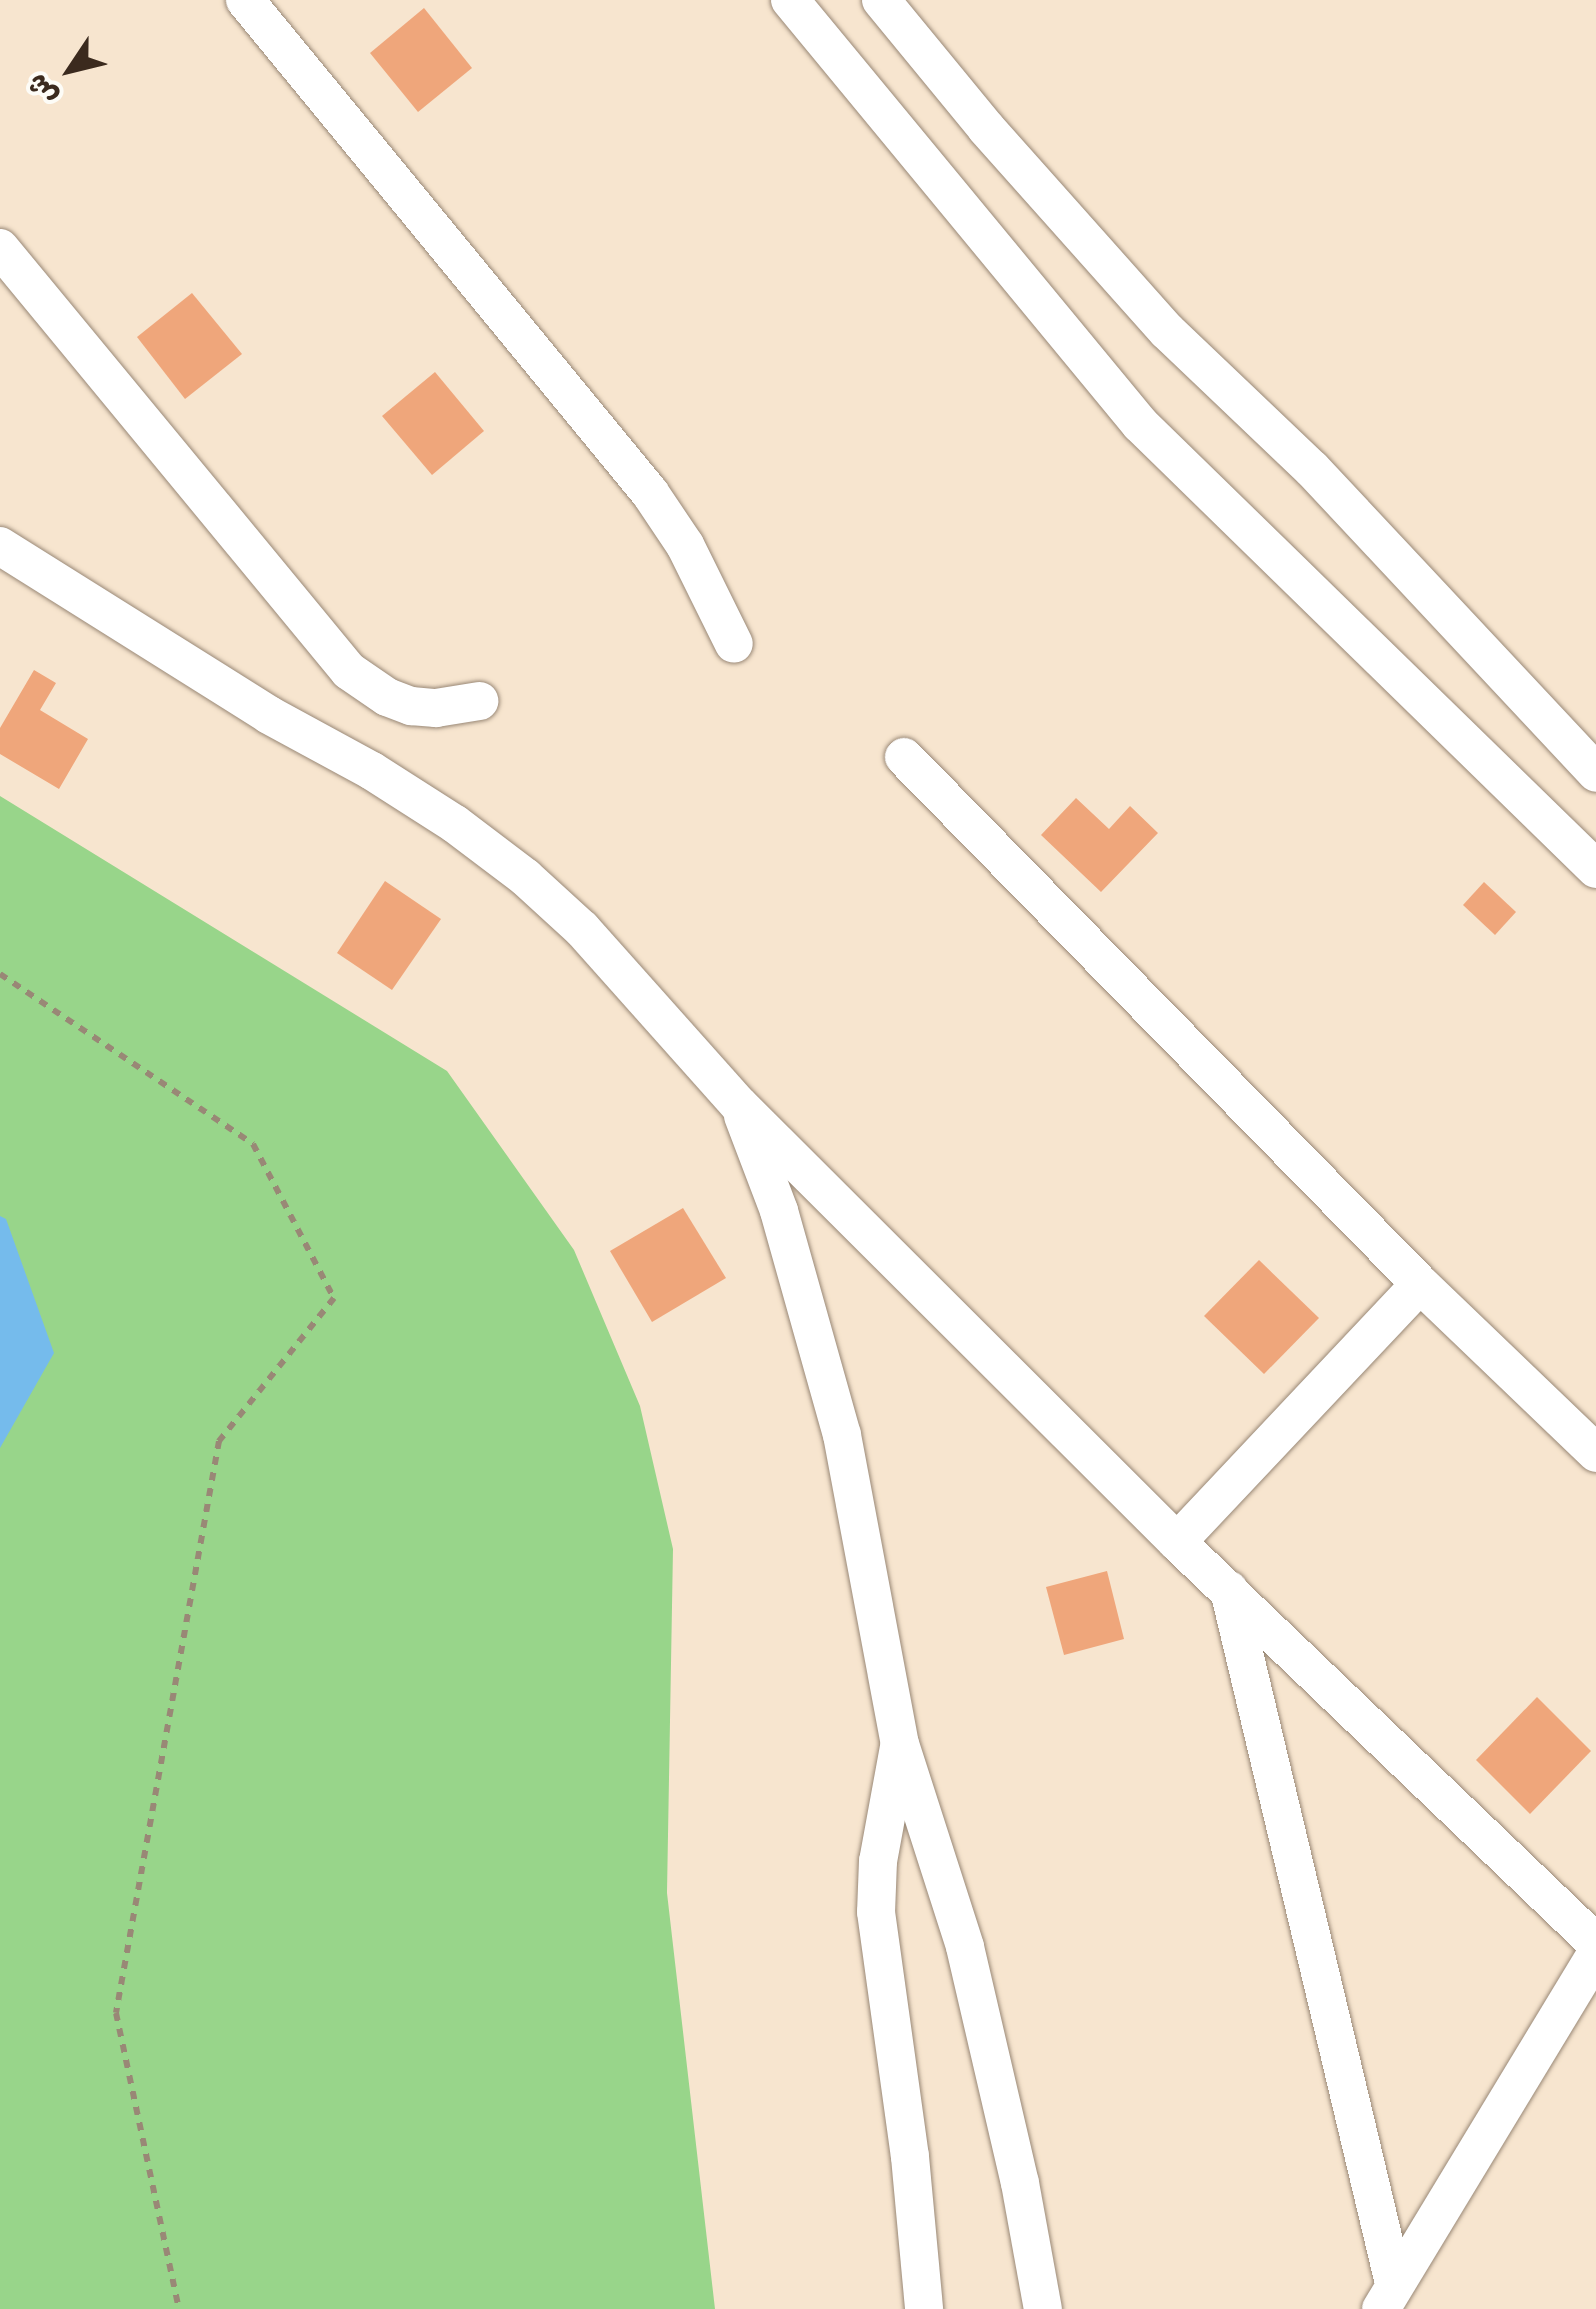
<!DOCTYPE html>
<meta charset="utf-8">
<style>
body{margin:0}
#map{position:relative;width:1596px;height:2309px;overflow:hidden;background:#f7e5cf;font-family:"Gochi Hand","Playpen Sans Arabic",sans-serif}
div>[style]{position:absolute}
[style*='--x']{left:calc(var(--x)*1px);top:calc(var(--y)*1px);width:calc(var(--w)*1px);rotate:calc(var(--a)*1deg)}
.green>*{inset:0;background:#98d58a}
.water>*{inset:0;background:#75bbec}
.building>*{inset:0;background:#efa67b}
.path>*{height:6px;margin-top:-3px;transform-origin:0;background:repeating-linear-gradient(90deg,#998876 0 8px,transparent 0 16px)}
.roads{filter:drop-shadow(0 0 2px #998876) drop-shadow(0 0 2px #998876)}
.street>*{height:38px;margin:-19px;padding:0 19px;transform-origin:19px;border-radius:19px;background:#fff}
span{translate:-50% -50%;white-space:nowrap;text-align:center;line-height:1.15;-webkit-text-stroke:9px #fdfcf7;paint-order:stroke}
.north{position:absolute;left:20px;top:20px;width:100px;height:100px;-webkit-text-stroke:8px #fdfcf7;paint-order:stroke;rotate:235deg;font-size:28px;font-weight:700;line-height:40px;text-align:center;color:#3b2a1e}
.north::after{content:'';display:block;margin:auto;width:35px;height:45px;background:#3b2a1e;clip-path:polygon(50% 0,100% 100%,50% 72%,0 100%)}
</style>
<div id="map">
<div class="green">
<i style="clip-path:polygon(0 796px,447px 1071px,574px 1250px,640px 1406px,673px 1549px,667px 1893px,715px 2309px,0 2309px)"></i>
</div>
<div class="water">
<i style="clip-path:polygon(0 1216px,6px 1219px,54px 1353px,0 1448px)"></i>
</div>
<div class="building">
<i style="clip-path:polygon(424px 8px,472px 68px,418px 112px,370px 53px)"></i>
<i style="clip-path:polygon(192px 293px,242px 354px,185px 399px,137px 337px)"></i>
<i style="clip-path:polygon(435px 372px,484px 431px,432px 475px,382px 416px)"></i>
<i style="clip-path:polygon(34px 670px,56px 683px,40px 710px,88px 739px,59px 789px,0 754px,0 728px)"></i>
<i style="clip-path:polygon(1076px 798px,1109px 829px,1130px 806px,1158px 833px,1101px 892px,1041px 835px)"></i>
<i style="clip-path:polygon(385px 881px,441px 919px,392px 990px,337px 953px)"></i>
<i style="clip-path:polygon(1484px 882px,1516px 912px,1495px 935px,1463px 905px)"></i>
<i style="clip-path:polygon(683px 1208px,726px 1278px,652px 1322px,610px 1251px)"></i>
<i style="clip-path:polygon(1259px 1260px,1319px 1318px,1264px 1374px,1204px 1316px)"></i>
<i style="clip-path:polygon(1107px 1571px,1124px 1639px,1064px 1655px,1046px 1587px)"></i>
<i style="clip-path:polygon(1537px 1697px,1591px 1751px,1530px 1814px,1476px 1760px)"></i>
</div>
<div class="path">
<i style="--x:0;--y:974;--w:305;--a:33.9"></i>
<i style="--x:253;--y:1144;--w:174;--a:62.3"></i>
<i style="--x:334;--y:1298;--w:184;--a:128.8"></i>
<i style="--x:219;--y:1441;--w:581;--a:100.21"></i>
<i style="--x:116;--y:2013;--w:303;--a:78"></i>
</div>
<div class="roads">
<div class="street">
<i style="--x:245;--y:0;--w:638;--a:50.6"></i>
<i style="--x:650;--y:493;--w:63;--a:56.1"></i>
<i style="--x:685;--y:545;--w:110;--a:63.7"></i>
<i style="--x:790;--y:0;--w:550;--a:50.46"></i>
<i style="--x:1140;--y:424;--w:637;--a:44.3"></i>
<i style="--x:881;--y:0;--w:166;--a:50.6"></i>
<i style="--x:986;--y:128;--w:272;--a:48.3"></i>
<i style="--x:1167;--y:331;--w:200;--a:43.6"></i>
<i style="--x:1312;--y:469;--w:416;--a:46.9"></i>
<i style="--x:0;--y:248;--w:548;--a:50.48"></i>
<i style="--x:349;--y:671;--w:46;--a:34.4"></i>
<i style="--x:387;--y:697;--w:26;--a:21"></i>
<i style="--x:411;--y:706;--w:25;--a:5"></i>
<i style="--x:436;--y:708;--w:44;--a:-9.2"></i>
<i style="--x:0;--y:546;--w:318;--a:32.1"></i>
<i style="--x:269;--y:715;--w:117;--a:28.5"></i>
<i style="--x:372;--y:771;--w:98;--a:32.6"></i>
<i style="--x:455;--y:824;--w:88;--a:37.1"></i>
<i style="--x:525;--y:877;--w:77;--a:42.4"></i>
<i style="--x:582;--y:929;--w:236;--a:48.3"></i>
<i style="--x:739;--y:1105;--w:619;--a:44.93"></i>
<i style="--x:1177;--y:1542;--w:580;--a:43.74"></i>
<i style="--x:904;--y:757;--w:738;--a:45.6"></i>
<i style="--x:1420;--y:1284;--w:244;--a:43.8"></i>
<i style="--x:743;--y:1116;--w:102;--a:69.2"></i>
<i style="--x:779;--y:1211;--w:233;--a:74.3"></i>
<i style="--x:842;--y:1435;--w:314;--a:79.4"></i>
<i style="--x:900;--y:1744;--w:213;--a:72.2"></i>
<i style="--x:965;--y:1947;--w:242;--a:76.9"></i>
<i style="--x:1020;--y:2183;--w:128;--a:79.7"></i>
<i style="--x:1177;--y:1542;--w:354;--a:-46.7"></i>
<i style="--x:1229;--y:1590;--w:712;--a:76.61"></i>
<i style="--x:899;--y:1747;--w:116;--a:100.4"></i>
<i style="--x:878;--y:1861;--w:51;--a:92.2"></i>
<i style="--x:876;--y:1912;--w:247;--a:82.1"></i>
<i style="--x:910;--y:2157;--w:153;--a:84.7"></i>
<i style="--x:1381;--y:2309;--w:415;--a:-58.8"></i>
</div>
</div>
<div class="north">ش</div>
</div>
